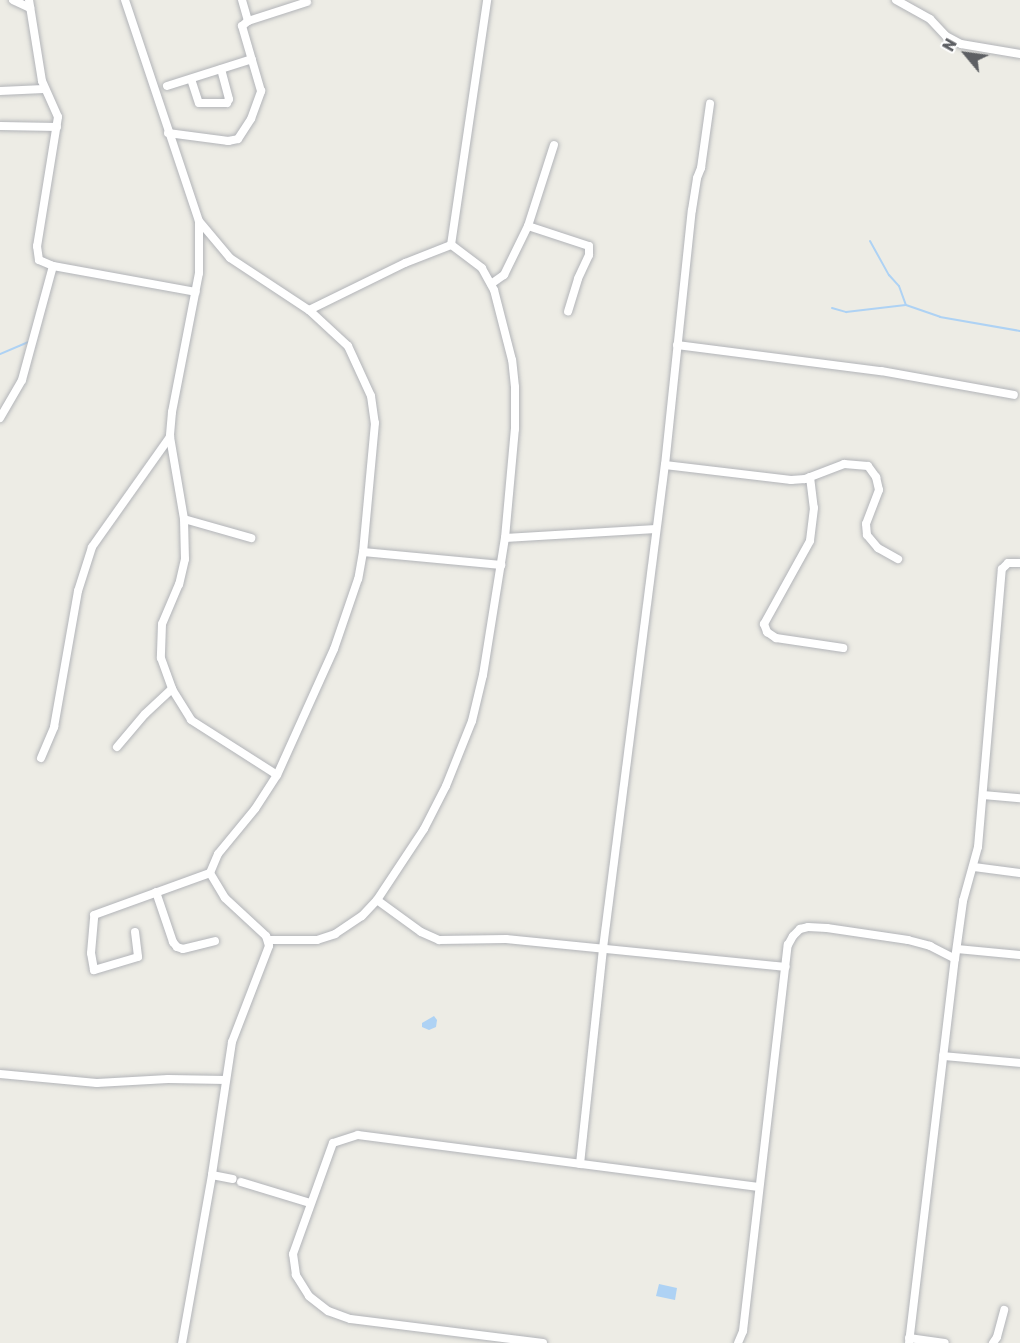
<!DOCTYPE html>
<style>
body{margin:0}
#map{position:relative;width:1020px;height:1343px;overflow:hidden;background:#edece5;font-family:Rubik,sans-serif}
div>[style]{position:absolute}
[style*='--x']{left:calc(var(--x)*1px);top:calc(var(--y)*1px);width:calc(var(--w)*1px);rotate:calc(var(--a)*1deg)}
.water>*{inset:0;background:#aed2f4}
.stream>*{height:2px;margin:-1px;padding:0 1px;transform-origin:1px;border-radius:1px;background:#aed2f4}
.roads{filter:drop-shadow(0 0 2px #b2b4b8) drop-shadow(0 0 2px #b2b4b8)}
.minor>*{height:8px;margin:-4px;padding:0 4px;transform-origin:4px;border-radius:4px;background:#fff}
span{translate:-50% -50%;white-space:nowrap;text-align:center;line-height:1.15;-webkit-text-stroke:6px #fff;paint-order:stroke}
.north{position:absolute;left:936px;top:24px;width:60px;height:60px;-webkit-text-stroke:4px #fff;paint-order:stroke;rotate:299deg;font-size:16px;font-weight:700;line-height:24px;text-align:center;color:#5d5f63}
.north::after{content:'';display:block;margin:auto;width:21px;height:27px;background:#5d5f63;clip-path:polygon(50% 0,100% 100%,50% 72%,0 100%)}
</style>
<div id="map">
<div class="water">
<i style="clip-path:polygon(434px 1016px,437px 1020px,436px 1027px,429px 1030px,422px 1027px,422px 1023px)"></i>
<i style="clip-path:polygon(659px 1284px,677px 1288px,675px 1300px,656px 1296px)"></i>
</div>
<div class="stream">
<i style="--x:870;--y:241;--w:39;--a:61"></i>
<i style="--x:889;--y:275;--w:15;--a:48"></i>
<i style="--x:899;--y:286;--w:20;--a:70"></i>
<i style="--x:832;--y:308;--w:15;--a:16"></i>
<i style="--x:846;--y:312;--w:60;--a:-6.7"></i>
<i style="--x:906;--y:305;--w:36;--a:19"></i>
<i style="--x:940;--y:317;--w:81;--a:9.9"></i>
<i style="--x:0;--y:354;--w:34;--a:-23"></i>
</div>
<div class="roads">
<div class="minor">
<i style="--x:13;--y:0;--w:19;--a:25"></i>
<i style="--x:29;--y:0;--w:82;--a:80.9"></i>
<i style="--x:42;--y:81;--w:39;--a:66"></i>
<i style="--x:58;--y:117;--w:131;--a:99.2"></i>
<i style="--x:37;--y:246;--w:14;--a:82"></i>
<i style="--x:39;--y:260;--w:15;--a:23"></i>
<i style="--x:53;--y:266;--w:145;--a:10.3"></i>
<i style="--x:125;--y:0;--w:233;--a:71.5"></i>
<i style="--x:199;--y:221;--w:48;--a:50"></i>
<i style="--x:230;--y:258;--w:95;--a:33.4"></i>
<i style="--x:309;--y:310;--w:53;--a:42.7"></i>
<i style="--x:348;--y:346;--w:55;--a:65.3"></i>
<i style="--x:371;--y:396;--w:27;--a:82"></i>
<i style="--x:375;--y:423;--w:130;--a:95.3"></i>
<i style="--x:363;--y:552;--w:27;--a:100"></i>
<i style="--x:358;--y:579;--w:74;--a:108.9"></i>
<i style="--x:334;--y:649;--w:138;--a:114.3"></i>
<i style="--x:277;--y:775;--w:40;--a:122.9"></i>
<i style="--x:255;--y:809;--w:58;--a:129.4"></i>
<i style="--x:218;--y:854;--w:21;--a:113"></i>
<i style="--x:210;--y:873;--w:29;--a:59"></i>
<i style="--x:225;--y:898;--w:56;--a:42.8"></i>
<i style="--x:266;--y:936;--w:10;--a:73"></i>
<i style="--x:269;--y:946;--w:103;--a:111.1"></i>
<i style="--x:232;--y:1042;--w:134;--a:98.6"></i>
<i style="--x:212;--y:1175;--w:171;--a:100.1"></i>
<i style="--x:242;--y:0;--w:22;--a:74"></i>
<i style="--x:896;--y:0;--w:39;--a:29"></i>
<i style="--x:930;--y:19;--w:23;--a:47"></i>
<i style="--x:946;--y:36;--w:17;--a:28"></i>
<i style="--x:961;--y:44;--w:60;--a:9.6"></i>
<i style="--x:191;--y:79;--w:25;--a:72"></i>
<i style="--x:199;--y:103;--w:28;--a:0"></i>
<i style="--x:227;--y:103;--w:4;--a:-63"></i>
<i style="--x:229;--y:99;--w:31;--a:-105"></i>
<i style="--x:167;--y:86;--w:89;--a:-17.6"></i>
<i style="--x:0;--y:91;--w:44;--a:-2.6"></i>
<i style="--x:0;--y:126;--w:57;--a:1"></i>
<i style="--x:168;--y:133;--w:61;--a:7.6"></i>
<i style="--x:228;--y:141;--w:10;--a:-11"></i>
<i style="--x:238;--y:139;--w:24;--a:-57"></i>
<i style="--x:251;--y:119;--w:30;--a:-70"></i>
<i style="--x:261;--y:91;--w:68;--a:-106.3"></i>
<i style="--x:242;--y:26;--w:8;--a:-40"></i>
<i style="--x:248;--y:21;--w:62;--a:-17.9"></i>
<i style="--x:199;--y:223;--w:50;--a:90"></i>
<i style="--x:199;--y:273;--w:142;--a:101"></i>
<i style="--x:172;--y:412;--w:25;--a:95"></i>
<i style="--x:170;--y:437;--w:83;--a:80.3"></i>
<i style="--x:184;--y:519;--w:40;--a:88.6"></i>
<i style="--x:185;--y:559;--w:26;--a:103"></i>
<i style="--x:179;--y:584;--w:43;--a:113"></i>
<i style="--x:162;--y:624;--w:34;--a:92"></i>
<i style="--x:161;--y:658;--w:33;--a:70"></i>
<i style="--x:172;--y:689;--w:36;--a:58"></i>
<i style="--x:191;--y:720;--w:102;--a:32.6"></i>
<i style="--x:528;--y:226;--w:64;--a:18.2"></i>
<i style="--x:589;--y:246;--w:9;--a:90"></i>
<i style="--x:589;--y:255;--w:26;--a:115"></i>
<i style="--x:578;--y:279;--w:34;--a:107"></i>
<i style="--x:451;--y:245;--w:248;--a:-81.6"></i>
<i style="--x:491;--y:284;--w:16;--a:-35"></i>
<i style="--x:504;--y:275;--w:55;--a:-63.9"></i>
<i style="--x:528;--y:226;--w:85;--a:-72.2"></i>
<i style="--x:677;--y:345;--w:206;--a:7.3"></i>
<i style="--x:881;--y:371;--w:135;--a:10.2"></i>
<i style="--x:0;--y:418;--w:44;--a:-59.9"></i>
<i style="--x:22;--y:380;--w:118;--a:-74.8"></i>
<i style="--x:665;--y:465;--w:127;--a:6.8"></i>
<i style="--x:791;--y:480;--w:14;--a:-4"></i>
<i style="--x:805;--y:479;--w:42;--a:-21"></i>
<i style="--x:844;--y:464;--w:24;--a:5"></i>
<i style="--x:868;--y:466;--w:14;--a:54"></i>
<i style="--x:876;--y:477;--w:13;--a:77"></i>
<i style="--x:879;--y:490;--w:36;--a:111"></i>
<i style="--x:866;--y:524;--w:11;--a:85"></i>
<i style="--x:867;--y:535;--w:17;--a:50"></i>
<i style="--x:878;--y:548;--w:23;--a:29"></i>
<i style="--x:810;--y:477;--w:31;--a:83"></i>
<i style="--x:814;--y:508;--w:33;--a:97"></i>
<i style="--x:810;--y:541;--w:95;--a:119"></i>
<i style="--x:764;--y:624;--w:9;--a:69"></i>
<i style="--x:767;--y:632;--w:11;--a:34"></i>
<i style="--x:776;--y:638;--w:68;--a:8.5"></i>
<i style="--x:184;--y:519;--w:70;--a:15.8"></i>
<i style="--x:505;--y:538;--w:151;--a:-3.4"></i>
<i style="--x:363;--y:552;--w:139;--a:5.4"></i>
<i style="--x:117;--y:747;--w:43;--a:-49.7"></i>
<i style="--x:145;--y:714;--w:37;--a:-43"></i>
<i style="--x:41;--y:758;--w:34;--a:-67"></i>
<i style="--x:54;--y:727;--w:138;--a:-80"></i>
<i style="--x:78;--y:591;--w:46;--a:-72.3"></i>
<i style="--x:92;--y:547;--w:135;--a:-54.7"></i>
<i style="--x:983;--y:795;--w:37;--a:5"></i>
<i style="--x:974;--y:867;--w:46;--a:7.4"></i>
<i style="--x:156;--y:892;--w:53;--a:71.2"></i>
<i style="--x:173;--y:942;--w:6;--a:51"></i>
<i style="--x:177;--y:947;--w:6;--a:18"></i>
<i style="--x:183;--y:949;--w:33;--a:-14"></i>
<i style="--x:377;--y:900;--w:54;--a:36"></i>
<i style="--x:421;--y:932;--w:20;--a:24"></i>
<i style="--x:439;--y:940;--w:67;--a:-0.9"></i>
<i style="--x:506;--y:939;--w:281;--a:5.7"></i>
<i style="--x:135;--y:932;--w:25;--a:83"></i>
<i style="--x:138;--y:957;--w:46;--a:163.5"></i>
<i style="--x:94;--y:970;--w:17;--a:-100"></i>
<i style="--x:91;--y:953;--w:38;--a:-85"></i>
<i style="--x:94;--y:915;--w:123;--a:-19.9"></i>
<i style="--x:268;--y:940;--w:49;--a:0"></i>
<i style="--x:317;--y:940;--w:19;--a:-18"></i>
<i style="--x:335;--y:934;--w:32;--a:-34"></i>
<i style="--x:362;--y:916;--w:22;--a:-47"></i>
<i style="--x:377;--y:900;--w:85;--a:-56.5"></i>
<i style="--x:424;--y:829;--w:48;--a:-62.9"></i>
<i style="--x:446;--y:786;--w:70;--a:-68.2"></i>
<i style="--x:472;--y:721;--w:47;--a:-76.6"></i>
<i style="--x:483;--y:675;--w:139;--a:-80.9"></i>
<i style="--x:505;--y:538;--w:109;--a:-84.8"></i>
<i style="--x:515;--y:429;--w:42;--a:-90"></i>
<i style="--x:515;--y:387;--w:27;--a:-96"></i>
<i style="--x:512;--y:360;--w:72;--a:-104.4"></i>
<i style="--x:494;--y:290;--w:25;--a:-119"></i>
<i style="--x:482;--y:268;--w:39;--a:-143"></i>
<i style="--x:451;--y:245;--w:49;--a:158.6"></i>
<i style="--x:405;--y:263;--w:107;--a:153.9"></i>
<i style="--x:957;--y:949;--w:63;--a:5.4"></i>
<i style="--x:943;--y:1056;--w:77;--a:5.2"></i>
<i style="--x:0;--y:1074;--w:97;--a:5.3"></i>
<i style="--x:97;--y:1083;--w:71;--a:-3.2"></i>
<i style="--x:168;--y:1079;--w:58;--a:1"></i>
<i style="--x:580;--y:1164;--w:217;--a:-83.9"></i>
<i style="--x:603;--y:948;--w:487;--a:-82.7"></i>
<i style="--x:665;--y:465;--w:256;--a:-84"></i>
<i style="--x:692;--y:210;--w:32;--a:-81"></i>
<i style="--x:697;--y:178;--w:11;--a:-68"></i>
<i style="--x:701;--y:168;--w:65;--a:-82"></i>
<i style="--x:212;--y:1175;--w:21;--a:11"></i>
<i style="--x:241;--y:1182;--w:72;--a:16.9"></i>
<i style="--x:909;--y:1338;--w:36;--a:8"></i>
<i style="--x:543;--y:1343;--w:194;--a:-172.9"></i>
<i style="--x:350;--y:1319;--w:23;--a:-160"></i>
<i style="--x:328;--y:1311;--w:24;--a:-142"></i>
<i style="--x:309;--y:1296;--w:25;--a:-122"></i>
<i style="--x:296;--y:1275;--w:21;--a:-98"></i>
<i style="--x:293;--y:1254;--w:118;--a:-70.2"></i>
<i style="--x:333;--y:1143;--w:26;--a:-18"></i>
<i style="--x:358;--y:1135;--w:404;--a:7.4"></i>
<i style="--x:738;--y:1343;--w:13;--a:-67"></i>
<i style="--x:743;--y:1331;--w:389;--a:-83.4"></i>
<i style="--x:788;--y:945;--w:10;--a:-61"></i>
<i style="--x:793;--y:936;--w:10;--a:-45"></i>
<i style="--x:800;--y:929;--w:8;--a:-14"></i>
<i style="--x:808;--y:927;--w:19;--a:3"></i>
<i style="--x:827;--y:928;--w:82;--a:8.4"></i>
<i style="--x:908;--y:940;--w:23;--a:15"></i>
<i style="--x:930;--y:946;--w:28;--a:27"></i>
<i style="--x:909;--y:1343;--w:387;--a:-83.2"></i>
<i style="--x:955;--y:959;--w:59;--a:-82.1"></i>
<i style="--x:963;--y:901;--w:56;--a:-74.5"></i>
<i style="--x:978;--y:847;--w:279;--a:-85.1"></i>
<i style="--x:1002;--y:569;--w:8;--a:-45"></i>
<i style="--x:1008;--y:563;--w:12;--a:0"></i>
<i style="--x:993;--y:1343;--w:7;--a:-56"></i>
<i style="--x:997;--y:1337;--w:28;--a:-75"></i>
</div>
</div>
<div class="north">N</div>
</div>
